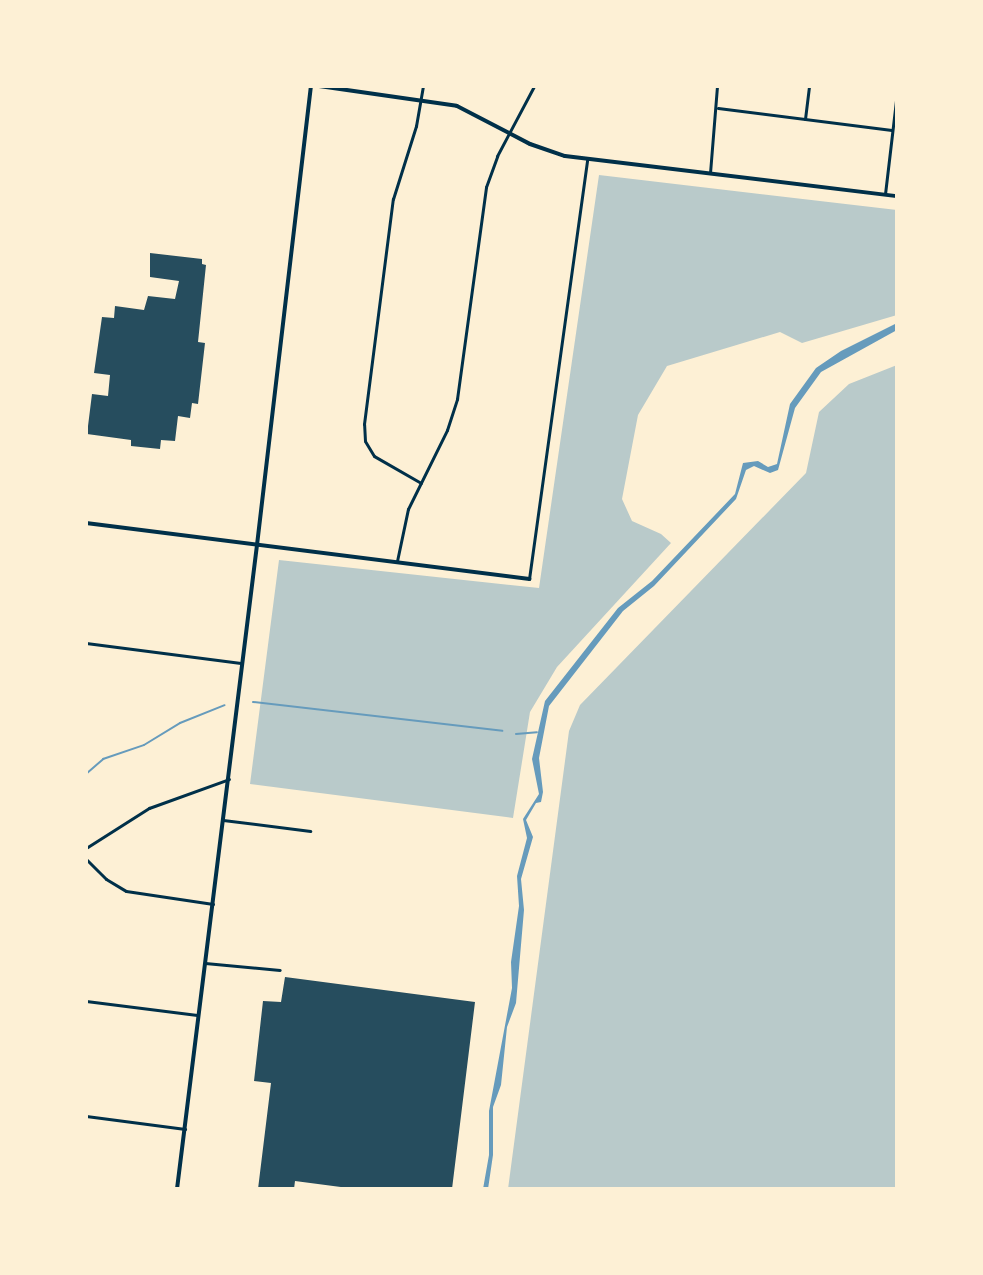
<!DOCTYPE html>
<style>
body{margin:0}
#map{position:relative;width:983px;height:1275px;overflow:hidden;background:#fdf0d5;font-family:Merriweather,serif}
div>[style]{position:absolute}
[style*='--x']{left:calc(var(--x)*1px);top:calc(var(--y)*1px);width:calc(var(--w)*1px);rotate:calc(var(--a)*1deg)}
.green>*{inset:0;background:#b9caca}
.water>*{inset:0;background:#669bbc}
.stream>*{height:2px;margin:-1px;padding:0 1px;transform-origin:1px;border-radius:1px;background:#669bbc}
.building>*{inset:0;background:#264d5e}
.minor>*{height:3px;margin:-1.5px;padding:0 1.5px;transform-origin:1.5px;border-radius:1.5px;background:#003049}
.tertiary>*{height:4px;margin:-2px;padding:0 2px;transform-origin:2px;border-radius:2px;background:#003049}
.secondary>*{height:4px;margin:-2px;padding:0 2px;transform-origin:2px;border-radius:2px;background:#003049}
span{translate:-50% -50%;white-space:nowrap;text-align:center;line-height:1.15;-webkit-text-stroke:8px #fdf0d5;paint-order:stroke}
.frame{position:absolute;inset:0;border:88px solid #fdf0d5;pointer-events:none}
</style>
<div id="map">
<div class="green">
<i style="clip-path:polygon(599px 175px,897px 210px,897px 315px,802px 343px,780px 332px,667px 366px,638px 415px,622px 499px,632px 521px,661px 534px,671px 543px,557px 667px,530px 712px,513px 818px,250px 784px,279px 560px,539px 588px)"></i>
<i style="clip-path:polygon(897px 365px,897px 1189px,508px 1189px,569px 731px,580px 705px,806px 473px,819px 412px,849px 384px)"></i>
</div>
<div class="water">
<i style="clip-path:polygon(897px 323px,897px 330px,821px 372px,795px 408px,778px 470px,770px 473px,754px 466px,746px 470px,736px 499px,654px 586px,623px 611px,549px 706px,539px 758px,543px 792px,541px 802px,536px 803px,526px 820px,533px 837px,521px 879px,524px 910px,516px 1003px,507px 1027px,501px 1085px,493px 1107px,493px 1155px,488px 1189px,483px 1189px,489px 1155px,489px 1111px,512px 988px,511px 962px,519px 906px,517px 876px,527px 838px,523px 819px,539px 794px,532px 759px,545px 701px,618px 608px,652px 581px,735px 494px,743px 463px,758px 461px,768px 467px,777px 464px,790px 404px,816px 368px,841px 351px)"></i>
</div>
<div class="stream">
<i style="--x:253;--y:702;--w:251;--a:6.6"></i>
<i style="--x:516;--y:734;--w:21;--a:-5"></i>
<i style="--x:86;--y:774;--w:23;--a:-41"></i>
<i style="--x:103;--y:759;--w:43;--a:-18.9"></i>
<i style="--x:144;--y:745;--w:42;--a:-31.4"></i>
<i style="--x:180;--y:723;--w:48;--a:-21.8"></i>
</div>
<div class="building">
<i style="clip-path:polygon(150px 253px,202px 259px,202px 264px,206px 265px,198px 342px,205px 343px,198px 404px,192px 403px,190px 418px,178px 416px,175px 441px,161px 440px,160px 449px,131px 446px,131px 440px,87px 434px,92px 394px,108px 396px,110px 375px,94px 373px,102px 317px,114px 318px,115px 306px,144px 310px,148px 296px,175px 299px,179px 281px,150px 277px)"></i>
<i style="clip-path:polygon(285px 977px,475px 1002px,452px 1189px,356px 1189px,295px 1181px,294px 1189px,258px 1189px,271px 1083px,254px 1081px,263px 1001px,281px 1002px)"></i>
</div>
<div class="minor">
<i style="--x:718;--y:108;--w:175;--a:7.2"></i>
<i style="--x:805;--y:119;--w:33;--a:-83"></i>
<i style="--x:710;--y:173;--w:87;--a:-85.4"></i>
<i style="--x:885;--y:194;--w:103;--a:-83.3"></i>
<i style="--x:421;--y:483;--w:54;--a:-150.1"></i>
<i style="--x:374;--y:456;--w:17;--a:-121"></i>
<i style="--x:365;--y:441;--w:17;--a:-93"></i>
<i style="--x:364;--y:424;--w:227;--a:-82.7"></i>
<i style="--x:393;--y:199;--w:77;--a:-72.5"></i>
<i style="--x:416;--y:126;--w:41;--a:-80.1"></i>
<i style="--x:397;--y:561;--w:53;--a:-78.1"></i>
<i style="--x:408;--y:509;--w:88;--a:-63.7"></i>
<i style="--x:447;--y:430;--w:33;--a:-72"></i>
<i style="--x:457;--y:399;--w:214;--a:-82.2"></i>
<i style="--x:486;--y:187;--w:33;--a:-70"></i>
<i style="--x:497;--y:156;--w:79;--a:-62.1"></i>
<i style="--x:529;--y:579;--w:424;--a:-82.1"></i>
<i style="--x:86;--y:643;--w:156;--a:7.4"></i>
<i style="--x:223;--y:820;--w:88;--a:7.2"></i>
<i style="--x:86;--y:848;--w:75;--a:-32.4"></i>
<i style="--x:149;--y:808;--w:85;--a:-19.9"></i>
<i style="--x:86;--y:859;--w:28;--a:45"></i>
<i style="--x:106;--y:879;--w:23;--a:31"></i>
<i style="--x:126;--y:891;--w:88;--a:8.5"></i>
<i style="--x:205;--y:963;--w:75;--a:5.3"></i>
<i style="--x:86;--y:1001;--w:112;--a:7.2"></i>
<i style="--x:86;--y:1116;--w:100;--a:7.5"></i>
</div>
<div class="tertiary">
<i style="--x:319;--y:86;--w:139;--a:8.2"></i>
<i style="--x:457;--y:106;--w:82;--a:27.5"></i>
<i style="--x:530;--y:144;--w:37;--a:19"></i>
<i style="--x:565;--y:156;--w:334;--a:6.9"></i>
<i style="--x:257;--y:545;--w:462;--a:-83.3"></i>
</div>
<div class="secondary">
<i style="--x:86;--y:523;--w:447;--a:7.2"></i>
<i style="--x:177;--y:1189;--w:649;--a:-82.92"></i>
</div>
<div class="frame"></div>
</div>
